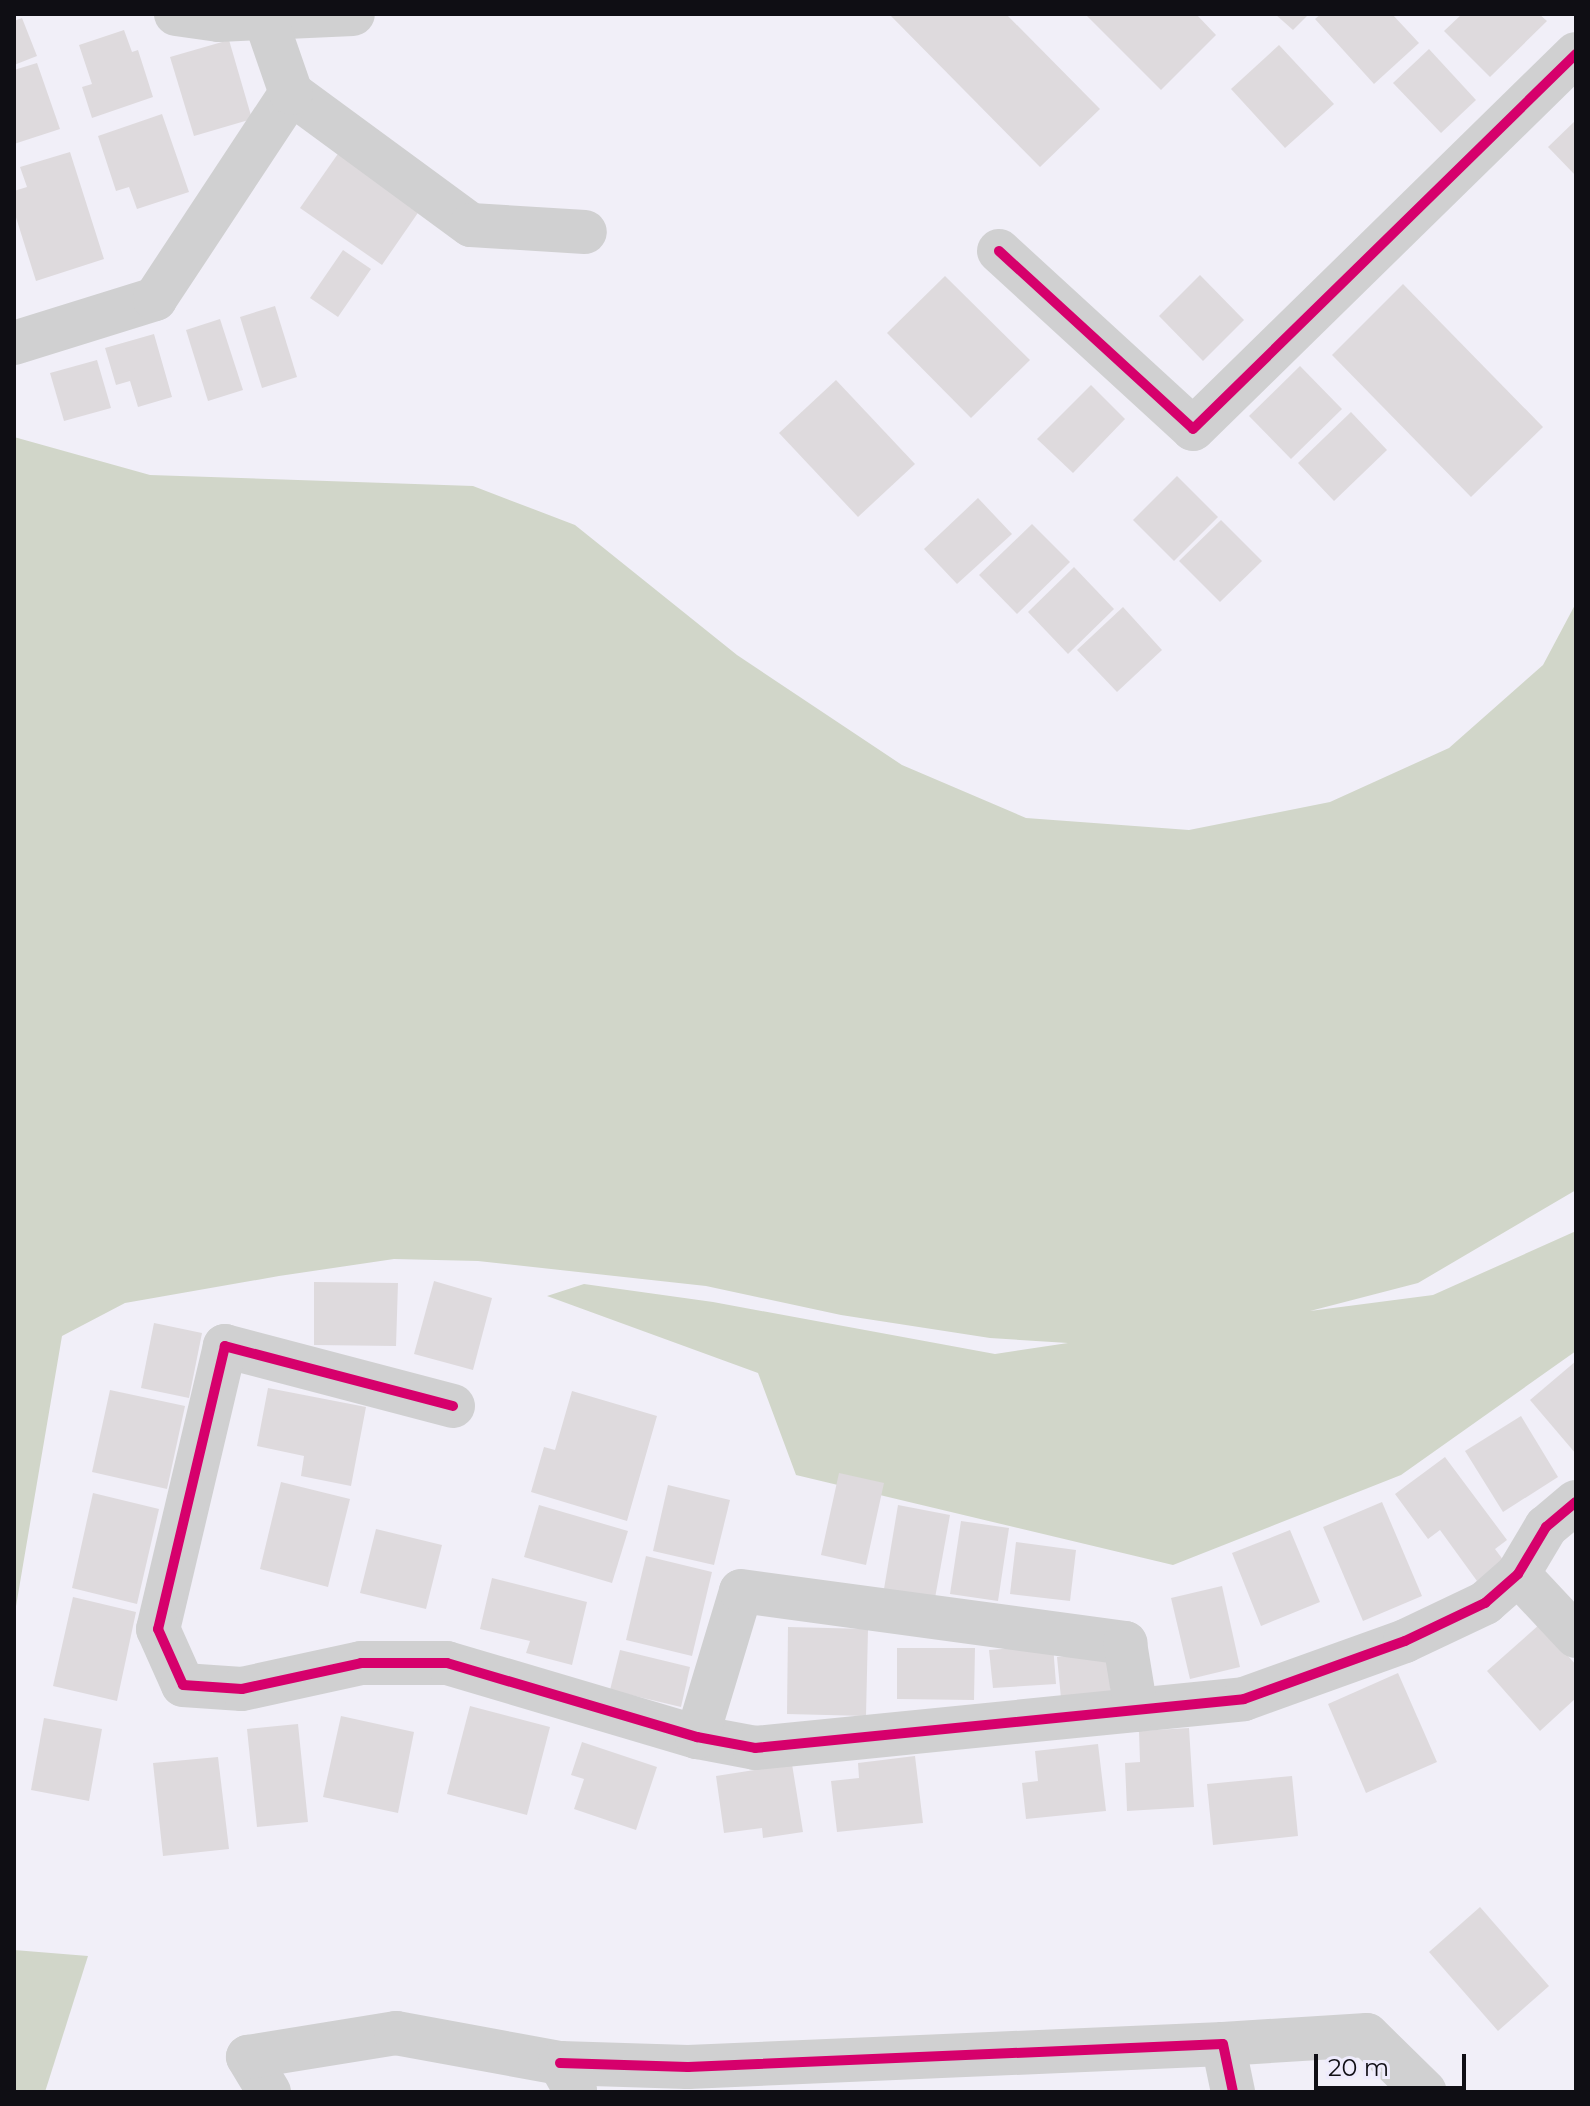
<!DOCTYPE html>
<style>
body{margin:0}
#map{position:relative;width:1590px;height:2106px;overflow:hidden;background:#f1eff8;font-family:Montserrat,sans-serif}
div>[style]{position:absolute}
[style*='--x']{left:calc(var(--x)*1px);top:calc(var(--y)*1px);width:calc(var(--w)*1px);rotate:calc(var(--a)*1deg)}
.green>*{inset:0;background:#d1d6c9}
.building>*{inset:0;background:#dedadd}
.street>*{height:44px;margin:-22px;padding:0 22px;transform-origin:22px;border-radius:22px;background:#d0d0d1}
.cycleway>*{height:10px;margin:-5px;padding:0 5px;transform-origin:5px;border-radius:5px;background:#d6006c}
span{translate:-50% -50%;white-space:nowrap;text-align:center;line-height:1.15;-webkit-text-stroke:8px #eeebfc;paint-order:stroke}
.frame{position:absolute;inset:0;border:16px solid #0f0e14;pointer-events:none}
.scale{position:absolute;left:1314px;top:2054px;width:152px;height:36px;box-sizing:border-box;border:4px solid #0f0e14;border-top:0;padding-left:10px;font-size:24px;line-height:28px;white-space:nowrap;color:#0f0e14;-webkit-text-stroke:6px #eeebfc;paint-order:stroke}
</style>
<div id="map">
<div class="green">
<i style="clip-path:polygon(14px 437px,150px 475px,473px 486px,575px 525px,737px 655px,902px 765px,1026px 818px,1189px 830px,1330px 802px,1449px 748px,1543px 665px,1576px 603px,1576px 1190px,1418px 1283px,1310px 1311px,1433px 1295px,1576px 1231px,1576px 1351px,1401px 1475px,1173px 1565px,796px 1475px,758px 1373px,547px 1296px,584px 1284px,713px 1302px,995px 1354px,1068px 1343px,990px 1338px,841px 1315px,706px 1286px,478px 1261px,394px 1259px,279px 1276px,125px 1303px,62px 1336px,14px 1618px)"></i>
<i style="clip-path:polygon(14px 1950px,88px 1956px,45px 2092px,14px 2092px)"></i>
</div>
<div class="building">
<i style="clip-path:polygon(889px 14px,1006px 14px,1100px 109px,1040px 167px)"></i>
<i style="clip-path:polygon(1085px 14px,1196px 14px,1216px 35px,1161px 90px)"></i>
<i style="clip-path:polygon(1275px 14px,1309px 14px,1293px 30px)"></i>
<i style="clip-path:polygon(1321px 14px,1392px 14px,1419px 43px,1374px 84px,1315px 19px)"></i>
<i style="clip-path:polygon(1462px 14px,1539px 14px,1547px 21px,1490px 77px,1444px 31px)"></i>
<i style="clip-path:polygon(22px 18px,37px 56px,14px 65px,14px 21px)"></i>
<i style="clip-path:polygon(124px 30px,132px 52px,138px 50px,153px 97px,92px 118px,82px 87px,92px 84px,79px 45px)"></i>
<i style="clip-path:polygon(229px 40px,252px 119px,194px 136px,170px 57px)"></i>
<i style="clip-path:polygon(1279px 45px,1334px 104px,1285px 148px,1231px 89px)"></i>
<i style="clip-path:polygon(1429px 49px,1476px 100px,1441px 133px,1393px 83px)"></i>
<i style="clip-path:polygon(37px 63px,60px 129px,14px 144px,14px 70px)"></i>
<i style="clip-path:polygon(162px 114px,189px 192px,137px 209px,129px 187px,116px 191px,98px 136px)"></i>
<i style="clip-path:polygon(1576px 120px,1576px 176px,1548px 147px)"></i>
<i style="clip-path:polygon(342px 148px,424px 204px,382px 265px,300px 208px)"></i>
<i style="clip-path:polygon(70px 152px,104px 259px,36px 281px,14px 211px,14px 191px,27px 187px,20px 167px)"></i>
<i style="clip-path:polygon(343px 250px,371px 269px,338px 317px,310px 298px)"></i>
<i style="clip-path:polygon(1200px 275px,1244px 320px,1203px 361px,1159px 316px)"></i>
<i style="clip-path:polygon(945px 276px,1030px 360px,971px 418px,887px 333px)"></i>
<i style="clip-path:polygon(1403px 284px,1543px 427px,1471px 497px,1332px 355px)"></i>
<i style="clip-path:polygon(275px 306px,297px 377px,262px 388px,240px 317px)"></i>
<i style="clip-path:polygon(220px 319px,243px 390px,208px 401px,186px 330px)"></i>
<i style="clip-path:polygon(154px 334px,172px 397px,138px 407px,130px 381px,116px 385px,105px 348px)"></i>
<i style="clip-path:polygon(97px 360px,111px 408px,64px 421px,50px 373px)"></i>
<i style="clip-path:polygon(1300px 366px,1342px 409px,1291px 459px,1249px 416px)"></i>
<i style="clip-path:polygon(836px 380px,915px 464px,858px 517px,779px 433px)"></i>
<i style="clip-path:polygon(1091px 385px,1125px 419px,1073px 473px,1037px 439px)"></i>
<i style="clip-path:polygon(1351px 412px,1387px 450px,1334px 501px,1298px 463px)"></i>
<i style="clip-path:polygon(1177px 476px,1218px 517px,1174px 561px,1133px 520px)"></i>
<i style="clip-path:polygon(978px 498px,1012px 534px,957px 584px,924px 549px)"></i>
<i style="clip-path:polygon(1221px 520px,1262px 561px,1220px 602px,1179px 561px)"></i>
<i style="clip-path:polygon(1032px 524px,1070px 562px,1017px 614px,979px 575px)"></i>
<i style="clip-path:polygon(1074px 567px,1114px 609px,1068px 654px,1028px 612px)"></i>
<i style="clip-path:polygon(1123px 607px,1162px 650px,1117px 692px,1077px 650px)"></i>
<i style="clip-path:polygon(434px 1281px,492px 1298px,473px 1370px,414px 1354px)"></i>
<i style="clip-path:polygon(314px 1282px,398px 1283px,396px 1346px,314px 1345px)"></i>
<i style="clip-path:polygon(154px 1323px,202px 1333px,189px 1398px,141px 1388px)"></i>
<i style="clip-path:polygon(1576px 1361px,1576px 1454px,1530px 1400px)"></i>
<i style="clip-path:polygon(268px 1388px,366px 1407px,351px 1486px,301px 1476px,304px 1456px,257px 1446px)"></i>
<i style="clip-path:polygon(110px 1390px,185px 1406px,167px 1489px,92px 1472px)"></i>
<i style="clip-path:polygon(572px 1391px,657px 1416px,627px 1521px,531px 1492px,544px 1447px,555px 1450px)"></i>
<i style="clip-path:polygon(1521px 1416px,1558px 1477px,1503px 1512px,1465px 1451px)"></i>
<i style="clip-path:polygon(1445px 1457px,1507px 1540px,1495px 1549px,1504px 1561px,1477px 1581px,1440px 1530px,1428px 1539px,1395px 1494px)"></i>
<i style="clip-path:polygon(839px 1473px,884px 1483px,866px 1565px,821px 1555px)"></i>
<i style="clip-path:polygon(281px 1482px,350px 1499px,328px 1587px,260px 1569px)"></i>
<i style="clip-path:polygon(668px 1485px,730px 1500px,714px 1565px,653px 1551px)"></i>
<i style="clip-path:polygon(93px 1493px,159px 1509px,137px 1604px,72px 1588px)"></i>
<i style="clip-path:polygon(1382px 1502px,1422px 1596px,1363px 1621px,1323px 1527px)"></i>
<i style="clip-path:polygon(539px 1505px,628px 1531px,612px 1583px,524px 1557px)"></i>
<i style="clip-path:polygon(898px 1505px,950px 1515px,935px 1598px,884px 1589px)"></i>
<i style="clip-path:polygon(961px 1521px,1009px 1528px,998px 1601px,950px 1594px)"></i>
<i style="clip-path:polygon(376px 1529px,442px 1545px,426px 1609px,360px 1593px)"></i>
<i style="clip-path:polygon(1290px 1530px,1320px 1602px,1261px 1626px,1232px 1553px)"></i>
<i style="clip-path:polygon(1016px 1542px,1076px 1550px,1070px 1601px,1010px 1594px)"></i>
<i style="clip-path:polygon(646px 1556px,712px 1572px,692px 1656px,626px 1640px)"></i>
<i style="clip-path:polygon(492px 1578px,587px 1602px,572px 1665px,526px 1653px,530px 1641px,480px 1629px)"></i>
<i style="clip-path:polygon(1222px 1586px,1240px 1667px,1190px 1679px,1171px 1598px)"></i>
<i style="clip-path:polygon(73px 1597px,136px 1612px,117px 1701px,53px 1686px)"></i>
<i style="clip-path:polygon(1540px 1624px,1576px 1665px,1576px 1698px,1540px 1731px,1487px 1671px)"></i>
<i style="clip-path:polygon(788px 1627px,868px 1629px,866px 1716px,787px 1714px)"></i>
<i style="clip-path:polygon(1053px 1645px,1056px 1684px,993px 1688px,989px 1650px)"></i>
<i style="clip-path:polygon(897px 1648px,975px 1648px,974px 1700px,897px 1699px)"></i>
<i style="clip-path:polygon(620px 1650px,690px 1667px,681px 1707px,610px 1690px)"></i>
<i style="clip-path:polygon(1107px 1653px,1111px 1693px,1061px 1698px,1057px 1657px)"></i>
<i style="clip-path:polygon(1398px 1673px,1437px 1762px,1366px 1793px,1328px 1704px)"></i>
<i style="clip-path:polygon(470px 1706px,550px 1727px,527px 1815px,447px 1794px)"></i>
<i style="clip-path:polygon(341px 1716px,414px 1732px,398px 1813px,323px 1797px)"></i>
<i style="clip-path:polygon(44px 1718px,102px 1729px,89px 1801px,31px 1790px)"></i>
<i style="clip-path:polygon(298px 1724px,308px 1822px,257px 1827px,247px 1729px)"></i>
<i style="clip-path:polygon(1189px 1728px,1194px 1807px,1127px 1811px,1125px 1763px,1140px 1762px,1139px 1731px)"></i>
<i style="clip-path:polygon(582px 1742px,657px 1767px,636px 1830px,574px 1809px,584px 1779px,571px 1775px)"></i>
<i style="clip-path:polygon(1098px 1744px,1106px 1811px,1026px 1819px,1022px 1783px,1038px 1781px,1035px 1751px)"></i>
<i style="clip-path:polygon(915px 1756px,923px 1823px,837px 1832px,831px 1781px,859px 1778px,858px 1763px)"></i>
<i style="clip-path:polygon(218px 1757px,229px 1849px,163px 1856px,153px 1763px)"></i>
<i style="clip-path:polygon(792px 1764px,803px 1832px,763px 1838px,762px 1828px,724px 1833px,716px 1776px)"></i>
<i style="clip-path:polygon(1292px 1776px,1298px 1836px,1213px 1845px,1207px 1784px)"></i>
<i style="clip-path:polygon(1480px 1907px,1549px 1986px,1498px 2031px,1429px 1952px)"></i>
</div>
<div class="street">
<i style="--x:176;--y:14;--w:43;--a:7.9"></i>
<i style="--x:219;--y:20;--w:134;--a:-2.6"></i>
<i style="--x:291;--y:93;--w:223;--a:36.3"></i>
<i style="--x:471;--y:225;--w:114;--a:3.5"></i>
<i style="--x:999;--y:251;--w:263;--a:42.5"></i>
<i style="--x:1193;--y:429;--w:536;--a:-44.4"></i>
<i style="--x:14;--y:343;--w:148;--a:-17.3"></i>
<i style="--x:155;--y:299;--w:247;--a:-56.6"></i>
<i style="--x:291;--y:93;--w:79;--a:-109.1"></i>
<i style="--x:453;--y:1406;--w:236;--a:-165.3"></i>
<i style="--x:225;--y:1346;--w:291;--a:103.3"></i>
<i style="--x:158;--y:1629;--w:61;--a:65.9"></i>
<i style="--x:183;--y:1685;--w:59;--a:3.9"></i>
<i style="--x:242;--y:1689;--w:122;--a:-12.3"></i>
<i style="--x:361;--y:1663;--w:86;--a:0"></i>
<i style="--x:447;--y:1663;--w:261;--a:16.5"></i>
<i style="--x:697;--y:1737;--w:59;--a:10.7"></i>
<i style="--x:755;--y:1748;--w:491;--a:-5.7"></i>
<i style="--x:1244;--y:1699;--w:171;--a:-19.8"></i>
<i style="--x:1405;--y:1641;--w:89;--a:-25.4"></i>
<i style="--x:1485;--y:1603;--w:44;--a:-41.3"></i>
<i style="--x:1518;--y:1574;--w:55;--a:-59.2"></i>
<i style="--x:1546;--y:1527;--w:39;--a:-40"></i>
<i style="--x:1518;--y:1574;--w:85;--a:46.9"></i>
<i style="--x:697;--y:1737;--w:152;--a:-73.2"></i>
<i style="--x:741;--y:1591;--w:388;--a:7.7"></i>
<i style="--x:1125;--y:1643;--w:68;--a:80.7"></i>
<i style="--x:1223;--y:2044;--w:144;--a:-3.6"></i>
<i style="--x:1367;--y:2035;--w:81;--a:44.5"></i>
<i style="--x:560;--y:2063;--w:128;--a:1.8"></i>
<i style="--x:688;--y:2067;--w:535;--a:-2.46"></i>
<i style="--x:1223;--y:2044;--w:49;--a:78.2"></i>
<i style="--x:269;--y:2092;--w:41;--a:-121"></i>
<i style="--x:248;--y:2057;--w:150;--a:-9.2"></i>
<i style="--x:396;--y:2033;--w:167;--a:10.4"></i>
<i style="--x:560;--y:2063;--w:31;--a:61"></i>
</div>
<div class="cycleway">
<i style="--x:999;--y:251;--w:263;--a:42.5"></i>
<i style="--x:1193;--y:429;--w:536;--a:-44.4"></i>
<i style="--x:453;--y:1406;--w:236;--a:-165.3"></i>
<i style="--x:225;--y:1346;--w:291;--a:103.3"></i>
<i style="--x:158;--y:1629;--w:61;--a:65.9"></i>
<i style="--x:183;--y:1685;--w:59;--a:3.9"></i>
<i style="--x:242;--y:1689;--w:122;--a:-12.3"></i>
<i style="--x:361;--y:1663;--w:86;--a:0"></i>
<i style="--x:447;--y:1663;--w:261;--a:16.5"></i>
<i style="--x:697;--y:1737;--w:59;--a:10.7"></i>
<i style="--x:755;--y:1748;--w:491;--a:-5.7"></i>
<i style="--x:1244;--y:1699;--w:171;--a:-19.8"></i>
<i style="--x:1405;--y:1641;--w:89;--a:-25.4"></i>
<i style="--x:1485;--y:1603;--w:44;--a:-41.3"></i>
<i style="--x:1518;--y:1574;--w:55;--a:-59.2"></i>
<i style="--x:1546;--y:1527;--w:39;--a:-40"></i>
<i style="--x:560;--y:2063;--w:128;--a:1.8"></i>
<i style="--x:688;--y:2067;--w:535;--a:-2.46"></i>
<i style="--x:1223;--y:2044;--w:49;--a:78.2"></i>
</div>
<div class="frame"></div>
<div class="scale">20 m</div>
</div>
